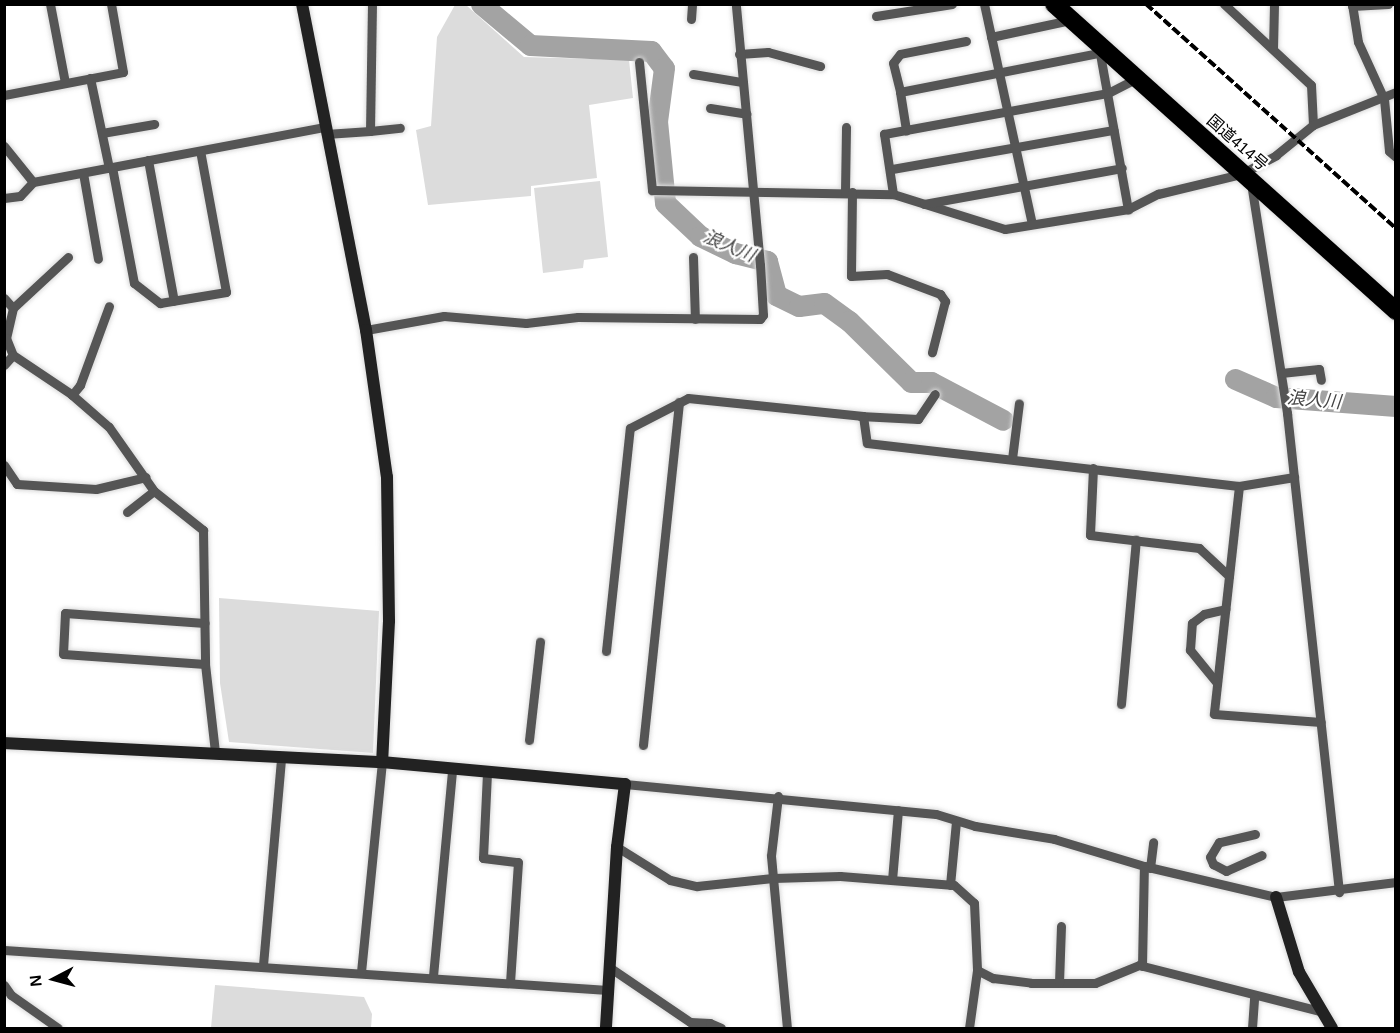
<!DOCTYPE html>
<meta charset="utf-8">
<style>
body{margin:0}
#map{position:relative;width:1400px;height:1033px;overflow:hidden;background:#fff;font-family:Helvetica,"Noto Sans JP",sans-serif}
div>[style]{position:absolute}
[style*='--x']{left:calc(var(--x)*1px);top:calc(var(--y)*1px);width:calc(var(--w)*1px);rotate:calc(var(--a)*1deg)}
.green>*{inset:0;background:#dcdcdc}
.river>*{height:21px;margin:-10.5px;padding:0 10.5px;transform-origin:10.5px;border-radius:10.5px;background:#a3a3a3}
.roads{filter:drop-shadow(0 0 2px #dbdbdb) drop-shadow(0 0 2px #dbdbdb)}
.street>*{height:9px;margin:-4.5px;padding:0 4.5px;transform-origin:4.5px;border-radius:4.5px;background:#555}
.secondary>*{height:12px;margin:-6px;padding:0 6px;transform-origin:6px;border-radius:6px;background:#222}
.highway>*{height:18px;margin:-9px;padding:0 9px;transform-origin:9px;border-radius:9px;background:#000}
.rail>*{height:4px;margin-top:-2px;transform-origin:0;background:repeating-linear-gradient(90deg,#000 0 9px,transparent 0 12px)}
span{translate:-50% -50%;white-space:nowrap;text-align:center;line-height:1.15;-webkit-text-stroke:4.5px #fff;paint-order:stroke}
.street-label{font-size:16px;color:#000}
.water-label{font-size:18px;color:#444;font-style:italic}
.frame{position:absolute;inset:0;border:6px solid #000;pointer-events:none}
.north{position:absolute;left:24px;top:949px;width:60px;height:60px;-webkit-text-stroke:4px #fff;paint-order:stroke;rotate:264deg;font-size:16px;font-weight:700;line-height:24px;text-align:center;color:#000}
.north::after{content:'';display:block;margin:auto;width:21px;height:27px;background:#000;clip-path:polygon(50% 0,100% 100%,50% 72%,0 100%)}
</style>
<div id="map">
<div class="green">
<i style="clip-path:polygon(455px 5px,466px 5px,524px 57px,629px 60px,633px 98px,589px 105px,597px 178px,531px 186px,531px 196px,428px 205px,416px 130px,431px 126px,437px 37px)"></i>
<i style="clip-path:polygon(600px 181px,608px 257px,584px 260px,583px 268px,543px 273px,534px 188px)"></i>
<i style="clip-path:polygon(219px 598px,379px 611px,373px 753px,229px 742px,220px 683px)"></i>
<i style="clip-path:polygon(215px 985px,364px 997px,372px 1014px,371px 1028px,211px 1028px)"></i>
</div>
<div class="river">
<i style="--x:481;--y:4;--w:64;--a:39.9"></i>
<i style="--x:530;--y:45;--w:121;--a:2.8"></i>
<i style="--x:651;--y:51;--w:21;--a:53"></i>
<i style="--x:664;--y:68;--w:53;--a:97.5"></i>
<i style="--x:657;--y:121;--w:82;--a:84.4"></i>
<i style="--x:665;--y:203;--w:48;--a:43.3"></i>
<i style="--x:700;--y:236;--w:39;--a:26"></i>
<i style="--x:735;--y:253;--w:33;--a:14"></i>
<i style="--x:767;--y:261;--w:35;--a:75"></i>
<i style="--x:776;--y:295;--w:25;--a:26"></i>
<i style="--x:799;--y:306;--w:25;--a:-7"></i>
<i style="--x:824;--y:303;--w:31;--a:36"></i>
<i style="--x:849;--y:321;--w:87;--a:44.5"></i>
<i style="--x:911;--y:382;--w:20;--a:0"></i>
<i style="--x:931;--y:382;--w:81;--a:27.8"></i>
<i style="--x:1235;--y:379;--w:45;--a:23.7"></i>
<i style="--x:1276;--y:397;--w:120;--a:4.3"></i>
</div>
<div class="roads">
<div class="street">
<i style="--x:50;--y:4;--w:80;--a:79.2"></i>
<i style="--x:984;--y:4;--w:225;--a:77.7"></i>
<i style="--x:1224;--y:4;--w:119;--a:43"></i>
<i style="--x:1311;--y:85;--w:40;--a:87.1"></i>
<i style="--x:1352;--y:4;--w:38;--a:81"></i>
<i style="--x:1358;--y:42;--w:63;--a:65.5"></i>
<i style="--x:1384;--y:99;--w:52;--a:84.5"></i>
<i style="--x:1389;--y:151;--w:9;--a:41"></i>
<i style="--x:1352;--y:6;--w:36;--a:-3"></i>
<i style="--x:876;--y:16;--w:77;--a:-9"></i>
<i style="--x:691;--y:19;--w:15;--a:-86"></i>
<i style="--x:991;--y:37;--w:81;--a:-12.1"></i>
<i style="--x:966;--y:41;--w:67;--a:168.9"></i>
<i style="--x:900;--y:54;--w:11;--a:128"></i>
<i style="--x:893;--y:63;--w:30;--a:76"></i>
<i style="--x:900;--y:92;--w:208;--a:-11.1"></i>
<i style="--x:1273;--y:49;--w:45;--a:-88.7"></i>
<i style="--x:739;--y:54;--w:29;--a:-4"></i>
<i style="--x:768;--y:52;--w:54;--a:15.1"></i>
<i style="--x:1100;--y:54;--w:158;--a:79.8"></i>
<i style="--x:639;--y:62;--w:129;--a:84.2"></i>
<i style="--x:652;--y:190;--w:241;--a:1"></i>
<i style="--x:893;--y:194;--w:117;--a:17.4"></i>
<i style="--x:1005;--y:229;--w:125;--a:-9.2"></i>
<i style="--x:1128;--y:209;--w:34;--a:-27"></i>
<i style="--x:1158;--y:194;--w:85;--a:-13.5"></i>
<i style="--x:1241;--y:174;--w:40;--a:-28"></i>
<i style="--x:1276;--y:155;--w:48;--a:-39"></i>
<i style="--x:1313;--y:125;--w:89;--a:-21.7"></i>
<i style="--x:693;--y:74;--w:50;--a:9.3"></i>
<i style="--x:90;--y:78;--w:92;--a:78.1"></i>
<i style="--x:900;--y:92;--w:39;--a:81"></i>
<i style="--x:4;--y:95;--w:121;--a:-10.9"></i>
<i style="--x:123;--y:72;--w:69;--a:-100"></i>
<i style="--x:710;--y:108;--w:37;--a:9"></i>
<i style="--x:370;--y:131;--w:30;--a:-6"></i>
<i style="--x:102;--y:133;--w:53;--a:-9.8"></i>
<i style="--x:326;--y:134;--w:44;--a:-3.9"></i>
<i style="--x:370;--y:131;--w:127;--a:-89.1"></i>
<i style="--x:4;--y:146;--w:46;--a:51.1"></i>
<i style="--x:33;--y:182;--w:297;--a:-10.7"></i>
<i style="--x:148;--y:160;--w:143;--a:79.6"></i>
<i style="--x:112;--y:167;--w:118;--a:79.3"></i>
<i style="--x:134;--y:283;--w:33;--a:38"></i>
<i style="--x:160;--y:303;--w:67;--a:-9.5"></i>
<i style="--x:226;--y:292;--w:143;--a:-100.4"></i>
<i style="--x:892;--y:169;--w:225;--a:-10"></i>
<i style="--x:83;--y:173;--w:87;--a:80.1"></i>
<i style="--x:1251;--y:183;--w:233;--a:81.1"></i>
<i style="--x:1287;--y:413;--w:482;--a:83.8"></i>
<i style="--x:845;--y:192;--w:65;--a:-89.1"></i>
<i style="--x:852;--y:192;--w:84;--a:90.7"></i>
<i style="--x:851;--y:276;--w:36;--a:-3"></i>
<i style="--x:887;--y:274;--w:57;--a:20.7"></i>
<i style="--x:940;--y:294;--w:9;--a:54"></i>
<i style="--x:945;--y:301;--w:53;--a:104.3"></i>
<i style="--x:893;--y:194;--w:61;--a:-98.5"></i>
<i style="--x:884;--y:134;--w:228;--a:-10.4"></i>
<i style="--x:1108;--y:93;--w:29;--a:-27"></i>
<i style="--x:4;--y:198;--w:16;--a:-7"></i>
<i style="--x:20;--y:196;--w:19;--a:-47"></i>
<i style="--x:924;--y:204;--w:201;--a:-10.3"></i>
<i style="--x:693;--y:257;--w:62;--a:88.2"></i>
<i style="--x:4;--y:298;--w:13;--a:48"></i>
<i style="--x:13;--y:308;--w:31;--a:103"></i>
<i style="--x:6;--y:338;--w:18;--a:68"></i>
<i style="--x:13;--y:355;--w:70;--a:33.9"></i>
<i style="--x:71;--y:394;--w:50;--a:41"></i>
<i style="--x:109;--y:427;--w:78;--a:54.9"></i>
<i style="--x:154;--y:491;--w:63;--a:38.5"></i>
<i style="--x:203;--y:530;--w:134;--a:89.1"></i>
<i style="--x:205;--y:664;--w:89;--a:83.5"></i>
<i style="--x:13;--y:308;--w:75;--a:-42.8"></i>
<i style="--x:366;--y:330;--w:79;--a:-10.2"></i>
<i style="--x:444;--y:316;--w:82;--a:4.9"></i>
<i style="--x:526;--y:323;--w:52;--a:-6.6"></i>
<i style="--x:578;--y:317;--w:182;--a:0.6"></i>
<i style="--x:760;--y:319;--w:5;--a:-53"></i>
<i style="--x:763;--y:315;--w:50;--a:-93.4"></i>
<i style="--x:760;--y:265;--w:262;--a:-95.3"></i>
<i style="--x:4;--y:365;--w:13;--a:-48"></i>
<i style="--x:1281;--y:373;--w:38;--a:-6"></i>
<i style="--x:1319;--y:369;--w:11;--a:80"></i>
<i style="--x:72;--y:395;--w:13;--a:-51"></i>
<i style="--x:80;--y:385;--w:84;--a:-69.8"></i>
<i style="--x:860;--y:416;--w:58;--a:3"></i>
<i style="--x:918;--y:419;--w:30;--a:-56"></i>
<i style="--x:1012;--y:459;--w:56;--a:-82.9"></i>
<i style="--x:4;--y:465;--w:23;--a:56"></i>
<i style="--x:17;--y:484;--w:79;--a:3.6"></i>
<i style="--x:96;--y:489;--w:51;--a:-13.5"></i>
<i style="--x:1093;--y:468;--w:67;--a:92.6"></i>
<i style="--x:1090;--y:535;--w:110;--a:6.8"></i>
<i style="--x:1199;--y:548;--w:41;--a:43"></i>
<i style="--x:1239;--y:486;--w:56;--a:-9.3"></i>
<i style="--x:127;--y:512;--w:34;--a:-38"></i>
<i style="--x:606;--y:651;--w:224;--a:-83.9"></i>
<i style="--x:630;--y:428;--w:65;--a:-27.3"></i>
<i style="--x:688;--y:398;--w:176;--a:5.9"></i>
<i style="--x:863;--y:416;--w:27;--a:82"></i>
<i style="--x:867;--y:443;--w:374;--a:6.6"></i>
<i style="--x:1239;--y:486;--w:229;--a:96.3"></i>
<i style="--x:1214;--y:714;--w:107;--a:4.3"></i>
<i style="--x:205;--y:664;--w:142;--a:-176"></i>
<i style="--x:63;--y:654;--w:41;--a:-87.2"></i>
<i style="--x:65;--y:613;--w:140;--a:4.1"></i>
<i style="--x:1217;--y:683;--w:43;--a:-129.3"></i>
<i style="--x:1190;--y:650;--w:27;--a:-86"></i>
<i style="--x:1192;--y:623;--w:15;--a:-37"></i>
<i style="--x:1204;--y:614;--w:22;--a:-13"></i>
<i style="--x:1121;--y:704;--w:165;--a:-84.8"></i>
<i style="--x:529;--y:740;--w:99;--a:-83.6"></i>
<i style="--x:643;--y:745;--w:345;--a:-84"></i>
<i style="--x:487;--y:773;--w:85;--a:92.7"></i>
<i style="--x:483;--y:858;--w:35;--a:7"></i>
<i style="--x:518;--y:862;--w:120;--a:93.8"></i>
<i style="--x:625;--y:784;--w:312;--a:5.5"></i>
<i style="--x:936;--y:814;--w:41;--a:17.1"></i>
<i style="--x:975;--y:826;--w:80;--a:9.3"></i>
<i style="--x:1054;--y:839;--w:94;--a:16.7"></i>
<i style="--x:1144;--y:866;--w:136;--a:13.2"></i>
<i style="--x:1276;--y:897;--w:121;--a:-7.1"></i>
<i style="--x:778;--y:796;--w:60;--a:96.7"></i>
<i style="--x:771;--y:856;--w:173;--a:84.7"></i>
<i style="--x:1255;--y:834;--w:37;--a:167"></i>
<i style="--x:1219;--y:842;--w:17;--a:121"></i>
<i style="--x:1210;--y:857;--w:8;--a:67"></i>
<i style="--x:1213;--y:864;--w:15;--a:28"></i>
<i style="--x:1226;--y:871;--w:39;--a:-24"></i>
<i style="--x:617;--y:847;--w:62;--a:31.9"></i>
<i style="--x:670;--y:880;--w:28;--a:13"></i>
<i style="--x:697;--y:886;--w:76;--a:-6"></i>
<i style="--x:773;--y:878;--w:67;--a:-1.7"></i>
<i style="--x:840;--y:876;--w:114;--a:4.5"></i>
<i style="--x:954;--y:885;--w:27;--a:42"></i>
<i style="--x:974;--y:903;--w:67;--a:87.4"></i>
<i style="--x:977;--y:970;--w:18;--a:27"></i>
<i style="--x:993;--y:978;--w:38;--a:7"></i>
<i style="--x:1031;--y:983;--w:64;--a:0"></i>
<i style="--x:1095;--y:983;--w:48;--a:-22.2"></i>
<i style="--x:1139;--y:965;--w:186;--a:14.3"></i>
<i style="--x:1150;--y:868;--w:26;--a:-83"></i>
<i style="--x:892;--y:880;--w:70;--a:-85.1"></i>
<i style="--x:950;--y:885;--w:64;--a:-84.6"></i>
<i style="--x:4;--y:950;--w:605;--a:3.79"></i>
<i style="--x:263;--y:965;--w:208;--a:-85"></i>
<i style="--x:1142;--y:966;--w:100;--a:-88.9"></i>
<i style="--x:609;--y:967;--w:98;--a:34.2"></i>
<i style="--x:690;--y:1022;--w:20;--a:3"></i>
<i style="--x:710;--y:1023;--w:12;--a:24"></i>
<i style="--x:361;--y:972;--w:211;--a:-84.3"></i>
<i style="--x:433;--y:976;--w:207;--a:-84.7"></i>
<i style="--x:1059;--y:983;--w:57;--a:-88"></i>
<i style="--x:4;--y:985;--w:12;--a:55"></i>
<i style="--x:11;--y:995;--w:57;--a:35.1"></i>
<i style="--x:969;--y:1028;--w:59;--a:-82.1"></i>
<i style="--x:1252;--y:1028;--w:31;--a:-86"></i>
</div>
<div class="secondary">
<i style="--x:302;--y:4;--w:332;--a:78.9"></i>
<i style="--x:366;--y:330;--w:148;--a:81.9"></i>
<i style="--x:387;--y:477;--w:144;--a:89.2"></i>
<i style="--x:389;--y:621;--w:141;--a:92.8"></i>
<i style="--x:4;--y:743;--w:378;--a:2.9"></i>
<i style="--x:382;--y:762;--w:244;--a:5.2"></i>
<i style="--x:625;--y:784;--w:64;--a:97.2"></i>
<i style="--x:617;--y:847;--w:181;--a:93.5"></i>
<i style="--x:1276;--y:897;--w:78;--a:73"></i>
<i style="--x:1299;--y:972;--w:65;--a:59.5"></i>
</div>
<div class="highway">
<i style="--x:1054;--y:4;--w:460;--a:41.9"></i>
</div>
</div>
<div class="rail">
<i style="--x:1146;--y:4;--w:336;--a:41.9"></i>
</div>
<div class="street-label">
<span style="left:1237px;top:143px;rotate:41deg">国道414号</span>
</div>
<div class="water-label">
<span style="left:729px;top:246px;rotate:23deg">浪人川</span>
<span style="left:1314px;top:400px;rotate:5deg">浪人川</span>
</div>
<div class="frame"></div>
<div class="north">N</div>
</div>
